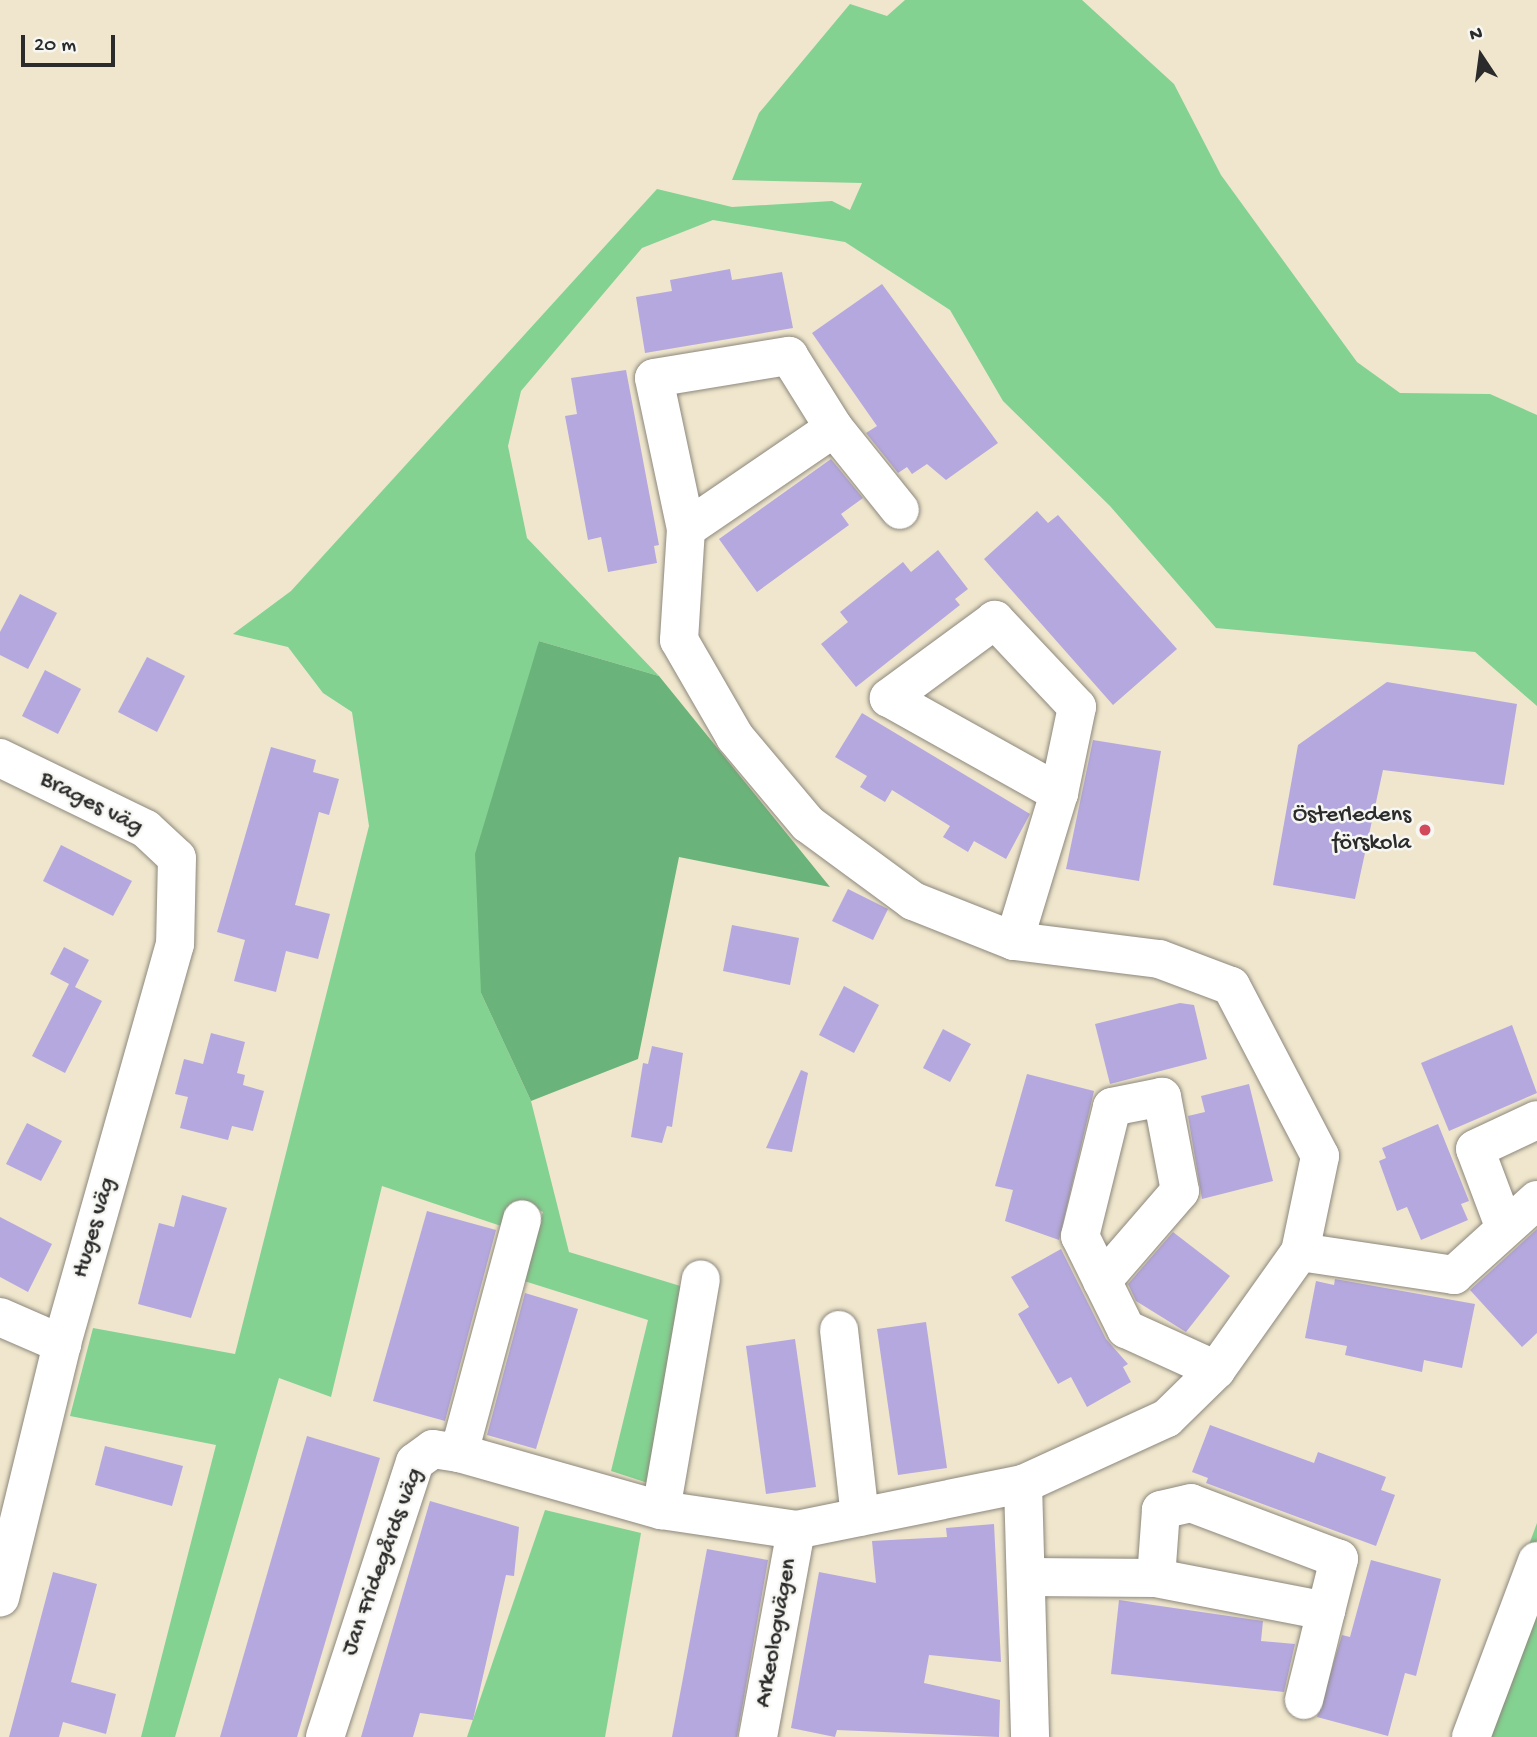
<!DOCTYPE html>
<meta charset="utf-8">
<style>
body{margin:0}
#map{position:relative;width:1537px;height:1737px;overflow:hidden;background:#efe6cd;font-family:"Gochi Hand",sans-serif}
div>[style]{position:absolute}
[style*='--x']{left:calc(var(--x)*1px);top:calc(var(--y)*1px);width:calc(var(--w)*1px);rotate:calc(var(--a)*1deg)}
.green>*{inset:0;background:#83d291}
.forest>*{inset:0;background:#6ab47b}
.building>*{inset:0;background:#b5a8df}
.roads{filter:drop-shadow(0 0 2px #8d887c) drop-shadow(0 0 2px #8d887c)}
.minor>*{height:38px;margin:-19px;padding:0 19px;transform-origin:19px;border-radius:19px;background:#fff}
.dots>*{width:19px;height:19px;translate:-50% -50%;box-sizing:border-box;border:4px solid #f6f6f2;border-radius:50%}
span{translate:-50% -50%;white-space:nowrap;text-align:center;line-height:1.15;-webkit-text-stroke:5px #f6f6f2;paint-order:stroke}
.street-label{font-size:24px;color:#2b2b2b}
.poi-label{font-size:24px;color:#2b2b2b}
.right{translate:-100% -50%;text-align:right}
.north{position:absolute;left:1446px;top:21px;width:70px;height:70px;-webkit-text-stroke:5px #f6f6f2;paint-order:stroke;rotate:347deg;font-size:19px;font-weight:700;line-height:28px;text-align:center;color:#2b2b2b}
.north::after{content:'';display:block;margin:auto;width:24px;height:32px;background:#2b2b2b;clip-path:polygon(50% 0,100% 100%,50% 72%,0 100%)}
.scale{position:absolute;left:21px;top:35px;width:94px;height:32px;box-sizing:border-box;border:4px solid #2b2b2b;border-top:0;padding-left:9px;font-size:21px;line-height:24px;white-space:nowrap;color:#2b2b2b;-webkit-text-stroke:5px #f6f6f2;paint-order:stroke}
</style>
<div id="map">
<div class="green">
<i style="clip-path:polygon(905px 0,1082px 0,1174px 84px,1221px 175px,1357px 362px,1400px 393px,1490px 394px,1537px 415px,1537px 706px,1475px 652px,1216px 628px,1110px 506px,1003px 401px,950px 310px,845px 242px,713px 220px,642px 248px,521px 391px,508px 446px,527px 538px,659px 676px,539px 641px,481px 993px,531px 1101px,569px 1252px,687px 1288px,651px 1484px,611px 1471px,648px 1320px,521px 1280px,543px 1212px,519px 1200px,507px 1228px,382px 1186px,331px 1397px,279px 1378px,175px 1737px,141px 1737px,216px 1445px,70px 1416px,93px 1328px,235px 1354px,369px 826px,352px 712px,323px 693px,288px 647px,233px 634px,291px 591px,657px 189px,732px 207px,832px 201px,850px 210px,862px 183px,732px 180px,759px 113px,850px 4px,887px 16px)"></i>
<i style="clip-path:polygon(545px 1510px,641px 1533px,605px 1737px,467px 1737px)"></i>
<i style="clip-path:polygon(1537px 1523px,1537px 1737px,1458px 1737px)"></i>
</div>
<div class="forest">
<i style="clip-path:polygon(539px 641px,659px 676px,830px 887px,679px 857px,638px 1059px,531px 1101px,481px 993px,475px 854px)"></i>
</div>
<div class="building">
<i style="clip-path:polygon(730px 269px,732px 280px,782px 272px,793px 328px,645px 353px,636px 297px,672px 291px,670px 280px)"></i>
<i style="clip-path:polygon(882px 284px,998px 443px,946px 480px,927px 464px,912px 474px,907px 467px,898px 473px,866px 433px,877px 426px,812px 333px)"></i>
<i style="clip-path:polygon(626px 370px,659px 545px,654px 546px,657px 563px,608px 572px,601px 537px,588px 540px,565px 416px,577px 414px,571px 378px)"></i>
<i style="clip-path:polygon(831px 459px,863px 498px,841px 514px,849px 525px,757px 592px,719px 539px)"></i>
<i style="clip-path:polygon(1037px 511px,1048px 523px,1058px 515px,1177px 649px,1113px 705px,984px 559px)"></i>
<i style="clip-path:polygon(938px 550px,968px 589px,955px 599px,960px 605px,856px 687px,821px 644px,848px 622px,840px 612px,903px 562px,911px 572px)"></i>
<i style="clip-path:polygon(20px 594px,57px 613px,28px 669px,0 655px,0 632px)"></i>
<i style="clip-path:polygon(147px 657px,185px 676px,157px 732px,118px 712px)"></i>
<i style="clip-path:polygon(45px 670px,81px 689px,58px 734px,22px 716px)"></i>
<i style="clip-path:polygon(1387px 682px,1517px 704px,1504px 785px,1383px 770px,1355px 899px,1273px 885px,1298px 745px)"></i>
<i style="clip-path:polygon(862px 713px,1030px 814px,1006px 859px,974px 841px,968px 852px,943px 837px,950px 826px,892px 790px,885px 802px,860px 787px,867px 776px,835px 757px)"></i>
<i style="clip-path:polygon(1093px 740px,1161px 751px,1139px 881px,1066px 869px)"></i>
<i style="clip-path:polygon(271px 747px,316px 760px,313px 772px,339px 779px,329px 815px,319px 812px,295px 905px,330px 914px,318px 959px,286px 951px,276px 992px,234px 981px,245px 940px,217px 932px)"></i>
<i style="clip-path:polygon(61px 845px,132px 881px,113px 916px,43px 881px)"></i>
<i style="clip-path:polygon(848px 889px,888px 909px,873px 940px,832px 921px)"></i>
<i style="clip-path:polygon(732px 925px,799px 938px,790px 985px,723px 971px)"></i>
<i style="clip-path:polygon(64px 947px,89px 960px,75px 987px,102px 1001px,65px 1073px,32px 1056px,69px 984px,50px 974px)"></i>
<i style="clip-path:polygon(844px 986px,879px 1005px,854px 1053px,819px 1035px)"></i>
<i style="clip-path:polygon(1180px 1003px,1194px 1005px,1207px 1059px,1110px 1084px,1095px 1024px)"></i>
<i style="clip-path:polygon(1512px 1025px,1537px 1093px,1449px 1131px,1421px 1063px)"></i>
<i style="clip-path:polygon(943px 1029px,971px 1044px,950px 1082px,923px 1068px)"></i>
<i style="clip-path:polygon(211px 1033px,245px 1042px,237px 1073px,245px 1075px,243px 1085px,264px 1091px,253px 1131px,232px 1126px,228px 1140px,180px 1128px,188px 1097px,175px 1094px,184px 1059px,203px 1064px)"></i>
<i style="clip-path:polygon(652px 1046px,683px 1053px,672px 1127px,667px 1126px,662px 1143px,631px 1137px,643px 1063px,648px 1064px)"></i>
<i style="clip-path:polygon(801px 1070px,808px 1073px,792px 1152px,766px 1148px)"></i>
<i style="clip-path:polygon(1027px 1074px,1094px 1091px,1059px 1240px,1005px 1221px,1013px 1190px,995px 1186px)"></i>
<i style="clip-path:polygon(1249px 1084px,1273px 1181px,1202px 1199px,1188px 1116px,1205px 1112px,1201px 1096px)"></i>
<i style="clip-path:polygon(27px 1123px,62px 1141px,41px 1181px,6px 1164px)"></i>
<i style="clip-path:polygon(1438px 1124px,1469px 1201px,1461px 1204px,1468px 1220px,1421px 1240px,1407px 1207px,1397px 1211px,1379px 1161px,1386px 1158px,1382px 1148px)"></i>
<i style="clip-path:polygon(182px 1195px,227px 1208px,191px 1318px,138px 1304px,159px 1223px,174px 1227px)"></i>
<i style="clip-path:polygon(427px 1211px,496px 1230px,445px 1421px,373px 1401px)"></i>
<i style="clip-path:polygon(0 1217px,52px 1244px,28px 1292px,0 1277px)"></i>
<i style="clip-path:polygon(1537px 1229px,1537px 1333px,1522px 1347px,1470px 1290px)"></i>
<i style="clip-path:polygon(1173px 1232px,1230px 1276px,1186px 1332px,1136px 1301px,1128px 1284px)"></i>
<i style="clip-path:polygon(1061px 1249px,1106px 1339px,1128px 1364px,1123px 1367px,1131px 1382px,1087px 1407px,1071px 1377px,1058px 1384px,1018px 1314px,1029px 1307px,1011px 1277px)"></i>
<i style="clip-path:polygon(1335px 1279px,1475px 1304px,1462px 1368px,1424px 1360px,1422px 1372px,1345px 1355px,1347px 1346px,1305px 1338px,1316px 1281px,1334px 1285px)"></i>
<i style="clip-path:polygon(525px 1293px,578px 1309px,536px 1449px,487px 1435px)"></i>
<i style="clip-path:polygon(926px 1322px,947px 1468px,898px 1475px,877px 1329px)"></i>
<i style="clip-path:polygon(795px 1339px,816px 1487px,766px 1494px,746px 1346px)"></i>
<i style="clip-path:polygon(1210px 1425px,1314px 1463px,1318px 1452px,1386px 1477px,1381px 1490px,1395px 1495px,1376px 1546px,1206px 1483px,1208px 1478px,1192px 1472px)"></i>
<i style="clip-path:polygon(307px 1436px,380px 1458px,297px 1737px,220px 1737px)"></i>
<i style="clip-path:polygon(105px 1446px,183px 1466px,172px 1506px,95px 1485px)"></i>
<i style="clip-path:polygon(430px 1501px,519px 1527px,514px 1576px,506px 1575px,473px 1720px,420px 1713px,413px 1737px,361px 1737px)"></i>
<i style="clip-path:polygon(994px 1524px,1001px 1662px,929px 1655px,924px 1683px,1000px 1700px,999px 1737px,837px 1730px,835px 1737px,791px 1728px,819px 1572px,876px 1583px,872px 1541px,947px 1537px,946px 1528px)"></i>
<i style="clip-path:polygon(707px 1549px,768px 1560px,737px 1737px,672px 1737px)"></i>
<i style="clip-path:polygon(1371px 1560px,1441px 1579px,1416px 1676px,1405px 1673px,1388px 1736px,1317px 1717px,1342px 1635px,1350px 1637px)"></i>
<i style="clip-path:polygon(53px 1572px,97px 1584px,71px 1682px,116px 1694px,106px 1734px,63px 1722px,59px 1737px,9px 1737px)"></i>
<i style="clip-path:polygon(1119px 1600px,1263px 1621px,1261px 1641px,1295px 1644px,1284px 1692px,1111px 1674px)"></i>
</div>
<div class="roads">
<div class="minor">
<i style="--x:834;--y:428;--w:105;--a:51.2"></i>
<i style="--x:0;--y:758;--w:162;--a:25.9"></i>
<i style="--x:146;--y:829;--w:42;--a:43.1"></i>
<i style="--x:177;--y:858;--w:86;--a:91.3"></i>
<i style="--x:175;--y:944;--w:416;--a:105.8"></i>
<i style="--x:62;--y:1344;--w:261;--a:103.7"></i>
<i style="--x:1014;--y:941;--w:155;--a:-73.1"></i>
<i style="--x:1059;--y:793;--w:88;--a:-78.2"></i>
<i style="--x:1077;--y:707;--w:120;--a:-133.3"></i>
<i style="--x:995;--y:620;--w:132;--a:143.7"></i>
<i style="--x:889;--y:698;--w:195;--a:29.2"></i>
<i style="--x:1504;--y:1226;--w:82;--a:-110.6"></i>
<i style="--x:1475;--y:1149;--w:68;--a:-25.1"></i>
<i style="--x:1300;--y:1252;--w:156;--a:8.5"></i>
<i style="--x:1454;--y:1275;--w:112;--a:-42.1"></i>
<i style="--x:1102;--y:1281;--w:119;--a:-49.1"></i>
<i style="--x:1180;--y:1191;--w:96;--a:-100.8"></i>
<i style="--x:1162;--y:1097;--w:51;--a:168.7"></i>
<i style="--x:1112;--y:1107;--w:133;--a:103.9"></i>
<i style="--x:1080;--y:1236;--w:104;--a:63.7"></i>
<i style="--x:1126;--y:1329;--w:99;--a:24.5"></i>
<i style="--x:0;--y:1317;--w:68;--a:23.5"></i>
<i style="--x:839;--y:1330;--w:188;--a:83.6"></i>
<i style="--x:459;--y:1453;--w:210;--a:15.8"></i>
<i style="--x:661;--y:1510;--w:136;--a:8.4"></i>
<i style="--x:796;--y:1530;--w:232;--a:-11.5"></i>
<i style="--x:1023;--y:1484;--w:158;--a:-24.6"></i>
<i style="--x:1167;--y:1418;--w:69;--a:-44.4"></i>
<i style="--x:1216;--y:1370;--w:145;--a:-54.6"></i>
<i style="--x:1300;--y:1252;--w:98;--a:-78.2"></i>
<i style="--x:1320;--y:1156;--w:192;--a:-117.6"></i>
<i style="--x:1231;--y:986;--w:77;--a:-159.4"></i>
<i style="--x:1159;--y:959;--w:146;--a:-172.9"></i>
<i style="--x:1014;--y:941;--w:109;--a:-158.4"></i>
<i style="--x:913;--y:901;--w:130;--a:-143.7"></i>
<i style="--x:808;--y:824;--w:114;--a:-130"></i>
<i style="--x:735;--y:737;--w:112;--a:-120"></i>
<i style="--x:679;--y:640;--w:111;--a:-86.4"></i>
<i style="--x:686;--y:529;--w:154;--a:-102"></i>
<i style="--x:654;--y:378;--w:137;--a:-9.3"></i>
<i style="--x:789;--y:356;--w:85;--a:58"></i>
<i style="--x:834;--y:428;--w:179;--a:145.7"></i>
<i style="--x:1023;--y:1484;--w:253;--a:88.4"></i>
<i style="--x:661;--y:1510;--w:234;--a:-80.2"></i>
<i style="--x:1028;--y:1577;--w:128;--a:0.4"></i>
<i style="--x:1156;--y:1578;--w:173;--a:11"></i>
<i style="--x:1326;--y:1611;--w:54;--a:-76"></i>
<i style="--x:1339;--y:1559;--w:158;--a:-159.3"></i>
<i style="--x:1191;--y:1503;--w:31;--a:167"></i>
<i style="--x:1161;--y:1510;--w:68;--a:94.2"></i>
<i style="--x:1304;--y:1700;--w:92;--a:-76.1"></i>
<i style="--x:325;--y:1737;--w:289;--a:-71.9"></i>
<i style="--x:415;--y:1462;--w:22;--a:-36"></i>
<i style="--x:433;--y:1449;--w:26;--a:9"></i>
<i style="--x:459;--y:1453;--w:242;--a:-74.9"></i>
<i style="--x:758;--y:1737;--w:210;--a:-79.6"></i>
<i style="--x:1471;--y:1737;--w:188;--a:-69.4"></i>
</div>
</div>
<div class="dots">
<i style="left:1425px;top:830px;background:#d1495b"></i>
</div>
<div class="street-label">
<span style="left:91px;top:804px;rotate:27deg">Brages väg</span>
<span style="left:95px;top:1228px;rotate:-74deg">Huges väg</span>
<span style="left:383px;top:1562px;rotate:-70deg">Jan Fridegårds väg</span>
<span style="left:777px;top:1633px;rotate:-80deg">Arkeologvägen</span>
</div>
<div class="poi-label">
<span class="right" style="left:1411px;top:830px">Österledens<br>förskola</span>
</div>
<div class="north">N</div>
<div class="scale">20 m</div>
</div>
